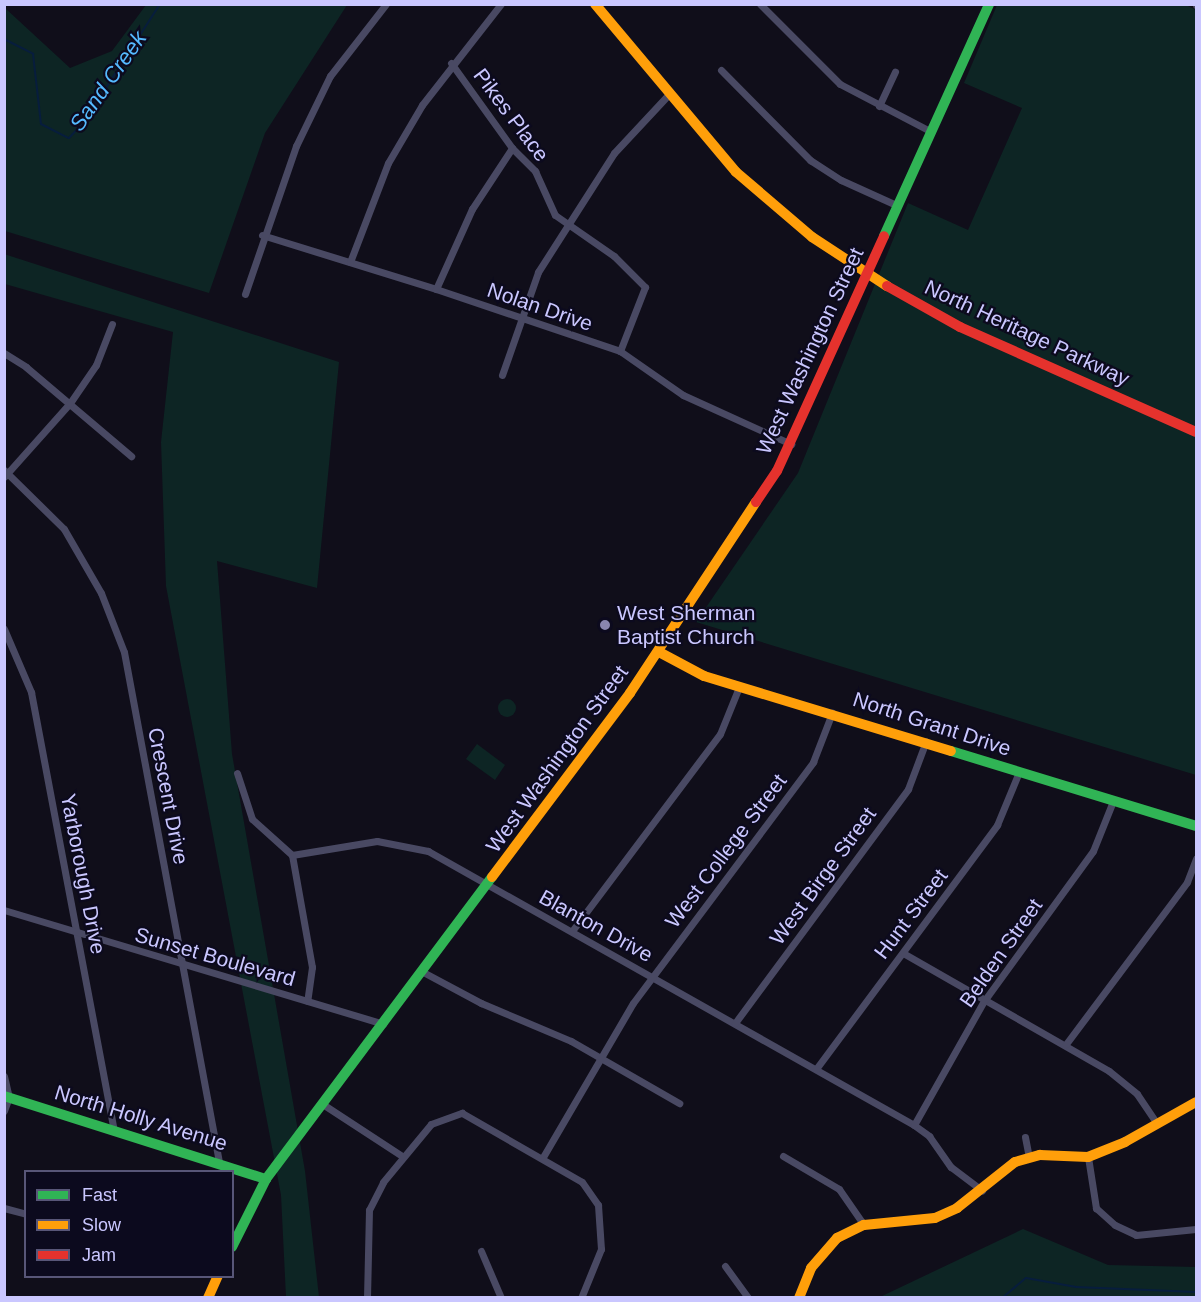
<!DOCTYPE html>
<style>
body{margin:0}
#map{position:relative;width:1201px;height:1302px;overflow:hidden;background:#100e1a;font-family:Helvetica,sans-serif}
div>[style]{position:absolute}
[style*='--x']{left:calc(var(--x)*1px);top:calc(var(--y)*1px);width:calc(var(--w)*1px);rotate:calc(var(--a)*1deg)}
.green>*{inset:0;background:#0d2524}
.round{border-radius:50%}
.stream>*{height:2px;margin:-1px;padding:0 1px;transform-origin:1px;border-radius:1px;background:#071d3d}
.street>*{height:7px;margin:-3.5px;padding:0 3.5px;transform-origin:3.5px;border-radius:3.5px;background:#494963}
.fast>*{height:10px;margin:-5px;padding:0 5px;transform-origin:5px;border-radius:5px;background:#30b455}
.slow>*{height:10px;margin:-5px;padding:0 5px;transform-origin:5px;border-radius:5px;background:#ff9f0a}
.jam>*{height:10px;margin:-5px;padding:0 5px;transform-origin:5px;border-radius:5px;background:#e5322d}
.dots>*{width:16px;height:16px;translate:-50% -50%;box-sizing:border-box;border:3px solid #0c0a1e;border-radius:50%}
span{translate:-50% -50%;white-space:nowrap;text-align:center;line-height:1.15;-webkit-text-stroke:4.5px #0c0a1e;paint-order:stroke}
.street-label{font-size:21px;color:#cac7ff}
.poi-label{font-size:21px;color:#cac7ff}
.left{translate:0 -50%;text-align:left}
.water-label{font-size:22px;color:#55baff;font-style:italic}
.frame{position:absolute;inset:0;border:6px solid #cac7ff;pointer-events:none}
.legend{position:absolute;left:24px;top:1170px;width:210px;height:108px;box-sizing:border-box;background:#0c0a1e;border:2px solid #585678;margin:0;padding:8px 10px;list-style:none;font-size:18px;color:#cac7ff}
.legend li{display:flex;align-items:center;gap:12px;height:30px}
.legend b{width:30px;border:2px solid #585678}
</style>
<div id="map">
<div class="green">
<i style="clip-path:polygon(1184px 4px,1196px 10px,1196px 775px,696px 622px,798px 473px,908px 203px,968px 230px,1022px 108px,964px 83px,997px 5px)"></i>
<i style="clip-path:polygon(146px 5px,347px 5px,265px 133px,209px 293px,5px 231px,5px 8px,70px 68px,112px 51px)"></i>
<i style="clip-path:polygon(4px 254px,339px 362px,317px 588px,217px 561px,232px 754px,305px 1171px,319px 1297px,286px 1297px,281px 1195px,166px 586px,161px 442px,173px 332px,5px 284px)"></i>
<i class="round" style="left:498px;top:699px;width:18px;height:18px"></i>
<i style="clip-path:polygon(477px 744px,505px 765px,495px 780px,466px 759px)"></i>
<i style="clip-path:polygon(1023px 1229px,1108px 1265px,1196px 1267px,1196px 1297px,880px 1297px)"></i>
</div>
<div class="stream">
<i style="--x:4;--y:39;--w:33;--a:27"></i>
<i style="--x:33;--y:54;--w:70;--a:83.5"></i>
<i style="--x:41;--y:124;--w:31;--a:27"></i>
<i style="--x:69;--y:138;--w:22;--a:-47"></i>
<i style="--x:84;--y:122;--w:140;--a:-57.2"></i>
<i style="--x:1002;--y:1298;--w:31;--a:-40"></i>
<i style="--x:1026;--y:1278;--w:51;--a:10.2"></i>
<i style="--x:1076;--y:1287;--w:120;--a:2.4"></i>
</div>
<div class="street">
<i style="--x:760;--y:4;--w:113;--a:45"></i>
<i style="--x:840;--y:84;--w:102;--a:27.6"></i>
<i style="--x:1196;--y:4;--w:1;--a:90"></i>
<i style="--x:451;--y:63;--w:105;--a:54.3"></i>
<i style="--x:512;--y:148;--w:33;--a:45"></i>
<i style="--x:535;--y:171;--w:48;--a:65.6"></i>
<i style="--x:555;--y:215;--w:72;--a:34.8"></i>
<i style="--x:614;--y:256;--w:44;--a:45"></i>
<i style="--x:645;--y:287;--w:69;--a:111.3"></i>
<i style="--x:721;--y:70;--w:127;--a:45.3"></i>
<i style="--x:810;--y:160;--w:37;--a:33"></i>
<i style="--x:841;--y:180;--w:60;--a:24.4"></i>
<i style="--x:879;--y:106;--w:38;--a:-65"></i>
<i style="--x:262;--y:235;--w:182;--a:17.2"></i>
<i style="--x:436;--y:289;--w:194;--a:18.6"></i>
<i style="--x:620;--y:351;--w:77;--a:34.9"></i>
<i style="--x:683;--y:395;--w:119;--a:24.4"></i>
<i style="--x:350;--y:262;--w:106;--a:-69"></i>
<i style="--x:388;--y:163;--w:67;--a:-59.6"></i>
<i style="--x:422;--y:105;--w:128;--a:-52"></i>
<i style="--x:436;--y:289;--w:88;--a:-65.8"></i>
<i style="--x:472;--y:209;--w:73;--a:-56.7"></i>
<i style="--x:245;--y:294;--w:157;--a:-71"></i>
<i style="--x:296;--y:146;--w:78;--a:-64.1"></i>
<i style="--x:330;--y:76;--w:91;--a:-52.1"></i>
<i style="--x:4;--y:353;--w:26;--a:32"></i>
<i style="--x:26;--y:367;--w:138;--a:40.3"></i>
<i style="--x:502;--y:375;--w:109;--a:-70.7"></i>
<i style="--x:538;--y:272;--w:141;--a:-57.4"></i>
<i style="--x:614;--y:153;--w:81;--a:-47"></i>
<i style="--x:4;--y:470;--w:84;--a:44.5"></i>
<i style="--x:64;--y:529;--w:74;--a:60"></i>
<i style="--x:101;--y:593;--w:63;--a:68.7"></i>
<i style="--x:124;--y:652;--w:519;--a:79.45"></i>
<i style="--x:4;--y:477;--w:99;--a:-48.3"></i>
<i style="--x:70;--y:403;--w:46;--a:-55.6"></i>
<i style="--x:96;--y:365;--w:44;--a:-68.7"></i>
<i style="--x:4;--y:629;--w:69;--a:66.8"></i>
<i style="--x:31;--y:692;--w:446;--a:79.3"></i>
<i style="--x:237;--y:773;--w:48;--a:71.9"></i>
<i style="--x:252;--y:819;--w:54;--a:42"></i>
<i style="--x:292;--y:855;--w:86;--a:-9.4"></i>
<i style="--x:377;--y:841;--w:52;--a:11.1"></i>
<i style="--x:428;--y:851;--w:558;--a:29.41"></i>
<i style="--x:914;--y:1125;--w:19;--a:36"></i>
<i style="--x:929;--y:1136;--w:38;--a:55"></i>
<i style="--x:951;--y:1167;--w:39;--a:37"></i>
<i style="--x:292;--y:855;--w:114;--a:79.9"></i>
<i style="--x:312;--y:967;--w:34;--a:98"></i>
<i style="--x:4;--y:910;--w:396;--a:16.7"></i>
<i style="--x:572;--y:931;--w:246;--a:-53.1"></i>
<i style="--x:720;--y:734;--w:51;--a:-68"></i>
<i style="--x:903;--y:953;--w:237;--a:29.8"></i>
<i style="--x:1109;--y:1071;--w:36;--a:39"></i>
<i style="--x:1137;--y:1094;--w:36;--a:56"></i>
<i style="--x:423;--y:972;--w:66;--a:28.1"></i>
<i style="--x:481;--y:1003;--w:98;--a:22.9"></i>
<i style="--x:571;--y:1041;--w:125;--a:29.9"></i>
<i style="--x:735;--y:1023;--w:291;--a:-53.5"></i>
<i style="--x:908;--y:789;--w:51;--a:-69.4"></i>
<i style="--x:1066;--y:1044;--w:202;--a:-53.2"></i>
<i style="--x:1187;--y:882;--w:25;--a:-69"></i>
<i style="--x:816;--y:1069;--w:304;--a:-53.4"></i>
<i style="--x:997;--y:825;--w:57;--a:-67.5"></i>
<i style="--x:4;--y:1076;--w:22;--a:77"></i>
<i style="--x:9;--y:1097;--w:15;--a:110"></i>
<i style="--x:324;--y:1105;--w:93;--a:33.2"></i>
<i style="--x:914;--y:1125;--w:142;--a:-60.6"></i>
<i style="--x:984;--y:1001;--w:185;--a:-54"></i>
<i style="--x:1093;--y:851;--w:54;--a:-68.2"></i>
<i style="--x:1025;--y:1137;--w:21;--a:79"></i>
<i style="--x:783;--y:1156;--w:65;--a:30.5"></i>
<i style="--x:839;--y:1189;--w:44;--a:55.2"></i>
<i style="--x:543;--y:1157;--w:178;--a:-59.7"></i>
<i style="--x:633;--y:1003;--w:301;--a:-53.2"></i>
<i style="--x:813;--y:762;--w:53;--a:-68.8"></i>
<i style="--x:1088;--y:1157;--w:52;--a:81.1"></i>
<i style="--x:1096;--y:1208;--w:25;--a:42"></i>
<i style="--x:1115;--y:1225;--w:23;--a:25"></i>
<i style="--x:1136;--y:1235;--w:60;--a:-5.7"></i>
<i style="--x:4;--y:1208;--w:23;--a:15"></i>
<i style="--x:481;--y:1251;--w:51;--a:66.9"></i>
<i style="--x:725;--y:1266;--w:39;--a:54"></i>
<i style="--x:367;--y:1298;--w:88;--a:-88.7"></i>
<i style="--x:369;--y:1210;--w:31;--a:-63"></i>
<i style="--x:383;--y:1182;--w:75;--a:-50.4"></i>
<i style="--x:431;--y:1124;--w:33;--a:-20"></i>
<i style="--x:462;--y:1113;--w:138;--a:29.9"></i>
<i style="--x:582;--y:1182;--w:28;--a:55"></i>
<i style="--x:598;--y:1205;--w:44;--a:86.1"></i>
<i style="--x:601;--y:1249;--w:53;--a:112.2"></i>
</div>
<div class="fast">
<i style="--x:884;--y:236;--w:255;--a:-65.6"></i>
<i style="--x:951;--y:751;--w:256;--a:17"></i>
<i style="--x:4;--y:1096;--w:275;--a:17.6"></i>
<i style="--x:232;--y:1247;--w:76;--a:-63.4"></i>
<i style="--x:266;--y:1179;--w:377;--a:-53.2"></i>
</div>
<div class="slow">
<i style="--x:595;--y:4;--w:219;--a:50"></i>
<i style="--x:736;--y:172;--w:100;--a:40.5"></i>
<i style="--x:812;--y:237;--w:90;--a:33.2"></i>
<i style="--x:659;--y:652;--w:51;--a:28.1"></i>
<i style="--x:704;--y:676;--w:258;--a:16.9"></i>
<i style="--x:492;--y:877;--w:230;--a:-53.1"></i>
<i style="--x:630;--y:693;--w:229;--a:-56.6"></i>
<i style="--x:208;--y:1298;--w:24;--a:-66"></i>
<i style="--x:799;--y:1298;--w:32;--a:-68"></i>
<i style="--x:811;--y:1268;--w:40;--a:-49"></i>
<i style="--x:837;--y:1238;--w:30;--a:-26"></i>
<i style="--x:864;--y:1225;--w:71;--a:-5.6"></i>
<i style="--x:935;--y:1218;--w:24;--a:-24"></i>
<i style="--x:957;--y:1208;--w:74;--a:-38.4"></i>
<i style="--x:1015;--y:1162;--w:26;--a:-16"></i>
<i style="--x:1040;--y:1155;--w:48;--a:2.4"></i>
<i style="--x:1088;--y:1157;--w:40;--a:-22"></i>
<i style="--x:1125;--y:1142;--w:81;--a:-29.4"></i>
</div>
<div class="jam">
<i style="--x:887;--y:286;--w:84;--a:29.3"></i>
<i style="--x:960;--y:327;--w:258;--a:24"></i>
<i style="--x:756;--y:502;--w:37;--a:-56"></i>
<i style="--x:777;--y:471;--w:258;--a:-65.5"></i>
</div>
<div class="dots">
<i style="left:605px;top:625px;background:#8986af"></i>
</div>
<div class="street-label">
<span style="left:511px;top:115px;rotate:53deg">Pikes Place</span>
<span style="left:540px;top:307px;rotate:19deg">Nolan Drive</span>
<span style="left:1027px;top:333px;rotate:25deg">North Heritage Parkway</span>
<span style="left:810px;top:351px;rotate:-65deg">West Washington Street</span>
<span style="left:932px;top:724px;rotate:18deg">North Grant Drive</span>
<span style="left:557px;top:759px;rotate:-54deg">West Washington Street</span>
<span style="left:168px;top:796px;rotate:79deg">Crescent Drive</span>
<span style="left:726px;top:851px;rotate:-53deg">West College Street</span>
<span style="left:83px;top:874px;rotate:79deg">Yarborough Drive</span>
<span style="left:823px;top:876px;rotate:-54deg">West Birge Street</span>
<span style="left:911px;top:914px;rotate:-53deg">Hunt Street</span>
<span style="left:596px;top:926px;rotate:29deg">Blanton Drive</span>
<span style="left:1001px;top:953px;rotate:-55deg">Belden Street</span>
<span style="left:215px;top:957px;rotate:16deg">Sunset Boulevard</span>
<span style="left:141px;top:1118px;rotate:17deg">North Holly Avenue</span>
</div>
<div class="poi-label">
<span class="left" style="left:617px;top:625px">West Sherman<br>Baptist Church</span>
</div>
<div class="water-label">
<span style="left:108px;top:81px;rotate:-55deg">Sand Creek</span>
</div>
<div class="frame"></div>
<ul class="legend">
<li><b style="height:8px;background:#30b455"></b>Fast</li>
<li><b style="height:8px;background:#ff9f0a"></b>Slow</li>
<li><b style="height:8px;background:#e5322d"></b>Jam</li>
</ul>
</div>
